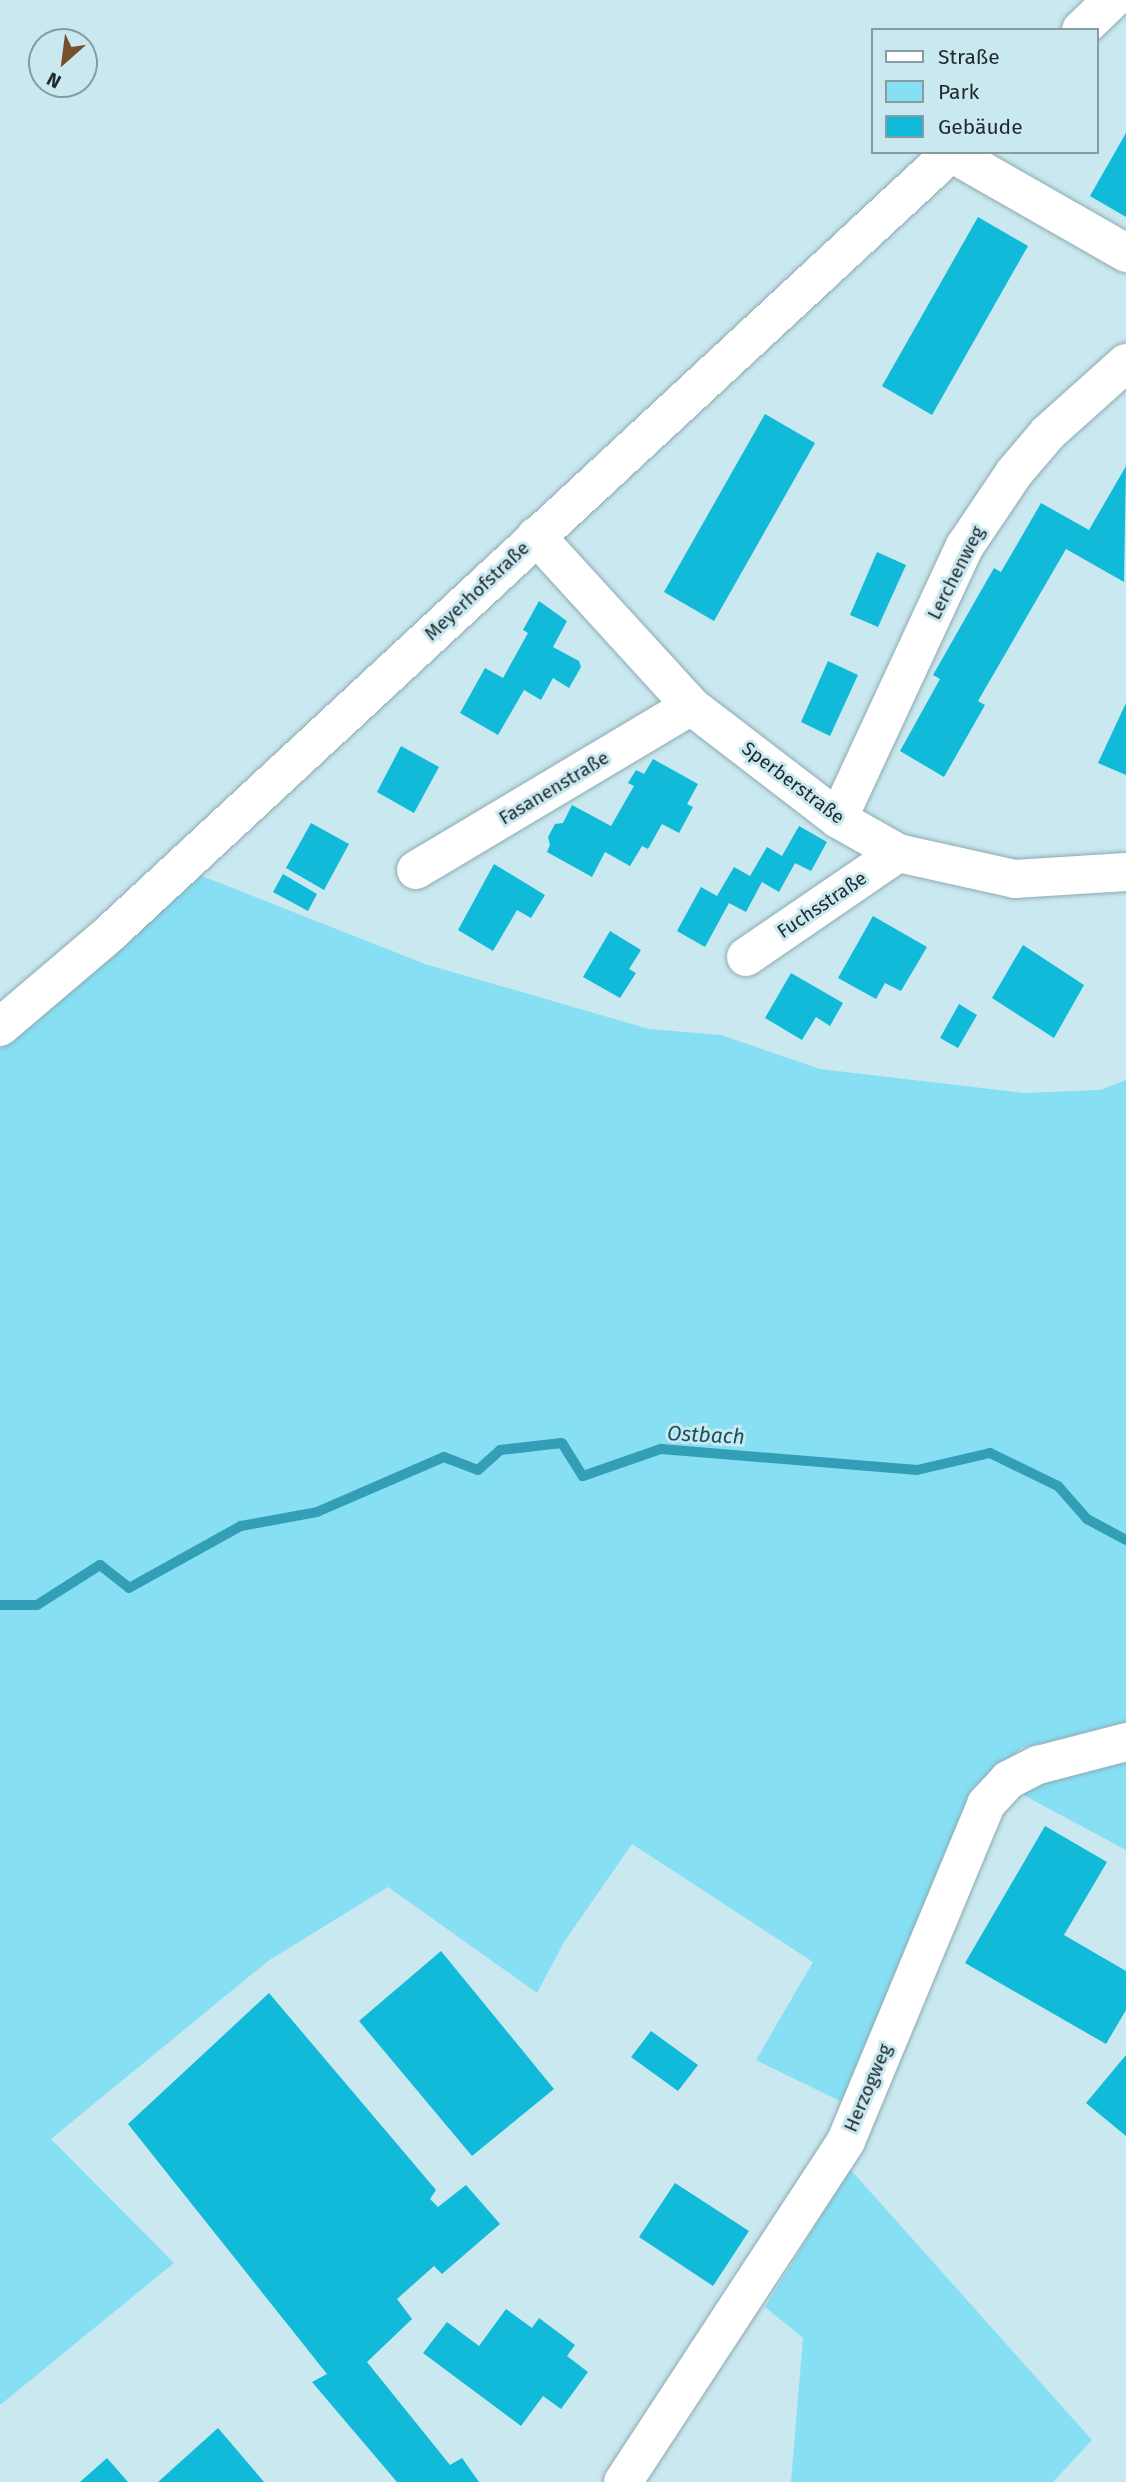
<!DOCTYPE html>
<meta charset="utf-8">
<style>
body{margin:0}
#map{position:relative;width:1126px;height:2482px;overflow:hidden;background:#cae8f0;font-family:"Fira Sans",sans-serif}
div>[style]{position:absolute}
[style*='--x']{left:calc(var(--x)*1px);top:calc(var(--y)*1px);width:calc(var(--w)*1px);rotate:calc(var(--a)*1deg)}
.green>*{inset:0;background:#87dff4}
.stream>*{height:10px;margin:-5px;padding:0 5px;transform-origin:5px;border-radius:5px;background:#329fb6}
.building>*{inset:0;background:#10bad8}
.roads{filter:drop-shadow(0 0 2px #8daab1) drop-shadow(0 0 2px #8daab1)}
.minor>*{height:38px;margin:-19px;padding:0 19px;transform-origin:19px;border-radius:19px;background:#fff}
span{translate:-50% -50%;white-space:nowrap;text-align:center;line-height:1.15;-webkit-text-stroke:6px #cae8f0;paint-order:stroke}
.street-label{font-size:19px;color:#1e292c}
.water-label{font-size:21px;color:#16525e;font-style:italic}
.legend{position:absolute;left:871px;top:28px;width:228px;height:126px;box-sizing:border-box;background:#cae8f0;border:2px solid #859ca2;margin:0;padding:9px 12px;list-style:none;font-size:21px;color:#1e292c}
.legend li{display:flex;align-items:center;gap:14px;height:35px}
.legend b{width:35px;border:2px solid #859ca2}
.north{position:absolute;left:28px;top:28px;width:70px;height:70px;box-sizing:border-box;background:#cae8f0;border:2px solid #859ca2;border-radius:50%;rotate:208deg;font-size:19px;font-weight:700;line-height:28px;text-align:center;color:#1e292c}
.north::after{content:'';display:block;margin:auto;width:24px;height:32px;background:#75502b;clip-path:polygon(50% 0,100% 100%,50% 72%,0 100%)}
</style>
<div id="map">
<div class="green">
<i style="clip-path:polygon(197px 874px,425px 964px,649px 1029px,721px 1035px,820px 1069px,1024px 1093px,1100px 1090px,1126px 1080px,1126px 1722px,1022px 1748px,983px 1779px,844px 2103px,756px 2060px,813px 1962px,632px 1844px,564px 1942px,537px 1993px,388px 1887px,268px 1961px,51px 2139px,174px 2263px,0 2405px,0 1049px)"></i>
<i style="clip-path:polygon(1126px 1760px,1126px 1850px,1014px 1790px)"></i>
<i style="clip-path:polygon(850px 2169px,1092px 2440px,1053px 2482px,791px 2482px,803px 2338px,765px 2307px)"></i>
</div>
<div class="stream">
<i style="--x:0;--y:1605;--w:37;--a:0"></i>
<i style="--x:37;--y:1605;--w:75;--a:-32.4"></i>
<i style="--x:100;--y:1565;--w:37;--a:38"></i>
<i style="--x:129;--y:1588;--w:128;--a:-29"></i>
<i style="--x:241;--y:1526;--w:77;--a:-10.4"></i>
<i style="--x:317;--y:1512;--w:138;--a:-23.4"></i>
<i style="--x:444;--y:1457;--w:36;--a:21"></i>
<i style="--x:478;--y:1470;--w:30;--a:-42"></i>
<i style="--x:500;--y:1450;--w:62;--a:-6.4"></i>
<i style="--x:562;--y:1443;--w:39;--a:58"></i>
<i style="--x:583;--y:1476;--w:83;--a:-19.1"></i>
<i style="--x:661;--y:1449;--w:257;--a:4.7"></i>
<i style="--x:917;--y:1470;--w:75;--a:-13.1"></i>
<i style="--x:990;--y:1453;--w:76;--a:25.9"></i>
<i style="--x:1058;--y:1486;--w:44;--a:48.7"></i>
<i style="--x:1087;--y:1519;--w:44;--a:28.3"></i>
</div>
<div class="building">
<i style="clip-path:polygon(1126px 133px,1126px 217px,1090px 196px)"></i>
<i style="clip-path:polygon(978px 217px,1028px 246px,932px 415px,882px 386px)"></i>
<i style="clip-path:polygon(765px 414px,815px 443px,714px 621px,664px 592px)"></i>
<i style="clip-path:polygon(1126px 466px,1124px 582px,1066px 549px,978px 701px,985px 705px,944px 777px,900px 751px,940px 679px,933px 675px,974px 603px,994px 568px,1001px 572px,1041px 503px,1089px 530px)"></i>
<i style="clip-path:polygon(877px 552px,906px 565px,878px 627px,850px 615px)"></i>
<i style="clip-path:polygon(539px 601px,567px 621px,553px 647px,579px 661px,581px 667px,569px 688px,553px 678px,541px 700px,524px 690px,498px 735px,460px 713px,485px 668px,503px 678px,528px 633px,523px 630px)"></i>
<i style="clip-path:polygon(828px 661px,858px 675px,830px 736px,801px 722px)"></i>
<i style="clip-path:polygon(1126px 703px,1126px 775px,1098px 763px)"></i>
<i style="clip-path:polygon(401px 746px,439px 767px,414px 813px,377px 792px)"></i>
<i style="clip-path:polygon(653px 759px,698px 784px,687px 804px,693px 807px,679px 833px,662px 824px,648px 849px,642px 846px,630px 866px,605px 852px,592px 877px,547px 852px,550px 845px,548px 837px,555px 824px,563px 823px,572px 805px,611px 826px,634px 786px,628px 783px,636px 770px,644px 774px)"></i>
<i style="clip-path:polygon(311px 823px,349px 844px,324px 890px,286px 868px)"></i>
<i style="clip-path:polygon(799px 826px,827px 842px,811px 871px,795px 863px,779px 892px,762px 882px,746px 912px,729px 903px,705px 947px,677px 931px,701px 887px,717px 896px,734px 867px,750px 876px,767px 847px,782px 856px)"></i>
<i style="clip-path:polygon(494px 864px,545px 895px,531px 918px,517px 910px,493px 951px,458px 930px)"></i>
<i style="clip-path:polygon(283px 874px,317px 894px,308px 911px,273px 892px)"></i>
<i style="clip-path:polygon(873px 916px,927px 947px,901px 991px,885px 983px,876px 999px,838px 978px)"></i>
<i style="clip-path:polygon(610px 931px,641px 950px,629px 969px,636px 973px,620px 998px,583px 977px)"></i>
<i style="clip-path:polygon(1023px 945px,1084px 985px,1054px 1038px,992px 998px)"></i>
<i style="clip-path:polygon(791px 973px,843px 1003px,830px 1026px,816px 1017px,802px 1040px,765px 1018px)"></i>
<i style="clip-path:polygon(959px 1004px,977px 1015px,958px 1048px,940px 1038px)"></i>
<i style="clip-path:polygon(1045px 1826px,1107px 1862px,1064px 1935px,1126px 1971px,1126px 2010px,1106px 2044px,965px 1963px)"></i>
<i style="clip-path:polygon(441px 1951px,554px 2089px,472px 2156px,359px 2021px)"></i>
<i style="clip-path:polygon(269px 1993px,436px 2190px,430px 2199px,438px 2207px,466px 2185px,500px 2224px,442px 2274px,434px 2266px,397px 2299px,412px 2319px,367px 2362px,450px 2465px,462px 2458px,479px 2482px,397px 2482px,312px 2382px,327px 2374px,128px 2124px)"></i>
<i style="clip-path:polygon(651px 2031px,698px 2065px,678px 2091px,631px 2057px)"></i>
<i style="clip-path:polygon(1126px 2055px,1126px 2136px,1086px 2103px)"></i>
<i style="clip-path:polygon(675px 2183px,749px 2231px,713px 2286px,639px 2237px)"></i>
<i style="clip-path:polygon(506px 2309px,532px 2328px,539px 2318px,575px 2345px,567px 2356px,588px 2372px,561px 2409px,543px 2396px,521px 2426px,423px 2353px,447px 2322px,479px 2346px)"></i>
<i style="clip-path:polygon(218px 2428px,264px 2482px,158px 2482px)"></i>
<i style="clip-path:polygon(107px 2458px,128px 2482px,80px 2482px)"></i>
</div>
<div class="roads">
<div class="minor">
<i style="--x:1081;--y:30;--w:43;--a:-44.1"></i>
<i style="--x:951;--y:153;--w:202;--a:29.7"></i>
<i style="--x:536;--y:536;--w:230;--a:47.6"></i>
<i style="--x:691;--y:706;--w:185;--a:37.5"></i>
<i style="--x:838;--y:819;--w:69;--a:29.5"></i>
<i style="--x:898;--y:853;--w:120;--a:12.5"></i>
<i style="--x:1015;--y:879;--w:111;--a:-3.6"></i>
<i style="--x:838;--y:819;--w:301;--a:-65.1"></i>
<i style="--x:965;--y:546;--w:88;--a:-56.1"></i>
<i style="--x:1014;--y:473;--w:52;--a:-49.6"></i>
<i style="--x:1048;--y:433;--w:105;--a:-41.9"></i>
<i style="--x:416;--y:870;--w:320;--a:-30.8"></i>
<i style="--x:746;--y:957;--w:184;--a:-34.4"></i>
<i style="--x:0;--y:1027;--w:140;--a:-40.4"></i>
<i style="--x:107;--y:936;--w:1153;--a:-42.86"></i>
<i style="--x:623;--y:2482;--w:407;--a:-56.8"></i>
<i style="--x:846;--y:2141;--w:365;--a:-67.4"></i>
<i style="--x:986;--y:1804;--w:33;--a:-47"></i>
<i style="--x:1008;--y:1780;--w:34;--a:-27"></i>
<i style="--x:1038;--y:1765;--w:91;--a:-14.6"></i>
</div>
</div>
<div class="street-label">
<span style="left:956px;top:573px;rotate:-63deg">Lerchenweg</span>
<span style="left:477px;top:591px;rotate:-43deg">Meyerhofstraße</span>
<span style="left:793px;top:783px;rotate:37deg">Sperberstraße</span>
<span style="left:554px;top:788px;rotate:-31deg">Fasanenstraße</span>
<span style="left:822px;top:905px;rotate:-34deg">Fuchsstraße</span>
<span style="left:868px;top:2088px;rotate:-67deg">Herzogweg</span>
</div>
<div class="water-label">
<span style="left:706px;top:1435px;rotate:3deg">Ostbach</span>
</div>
<ul class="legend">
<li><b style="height:9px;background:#fff"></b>Straße</li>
<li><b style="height:19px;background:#87dff4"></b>Park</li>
<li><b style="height:19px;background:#10bad8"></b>Gebäude</li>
</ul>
<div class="north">N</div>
</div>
